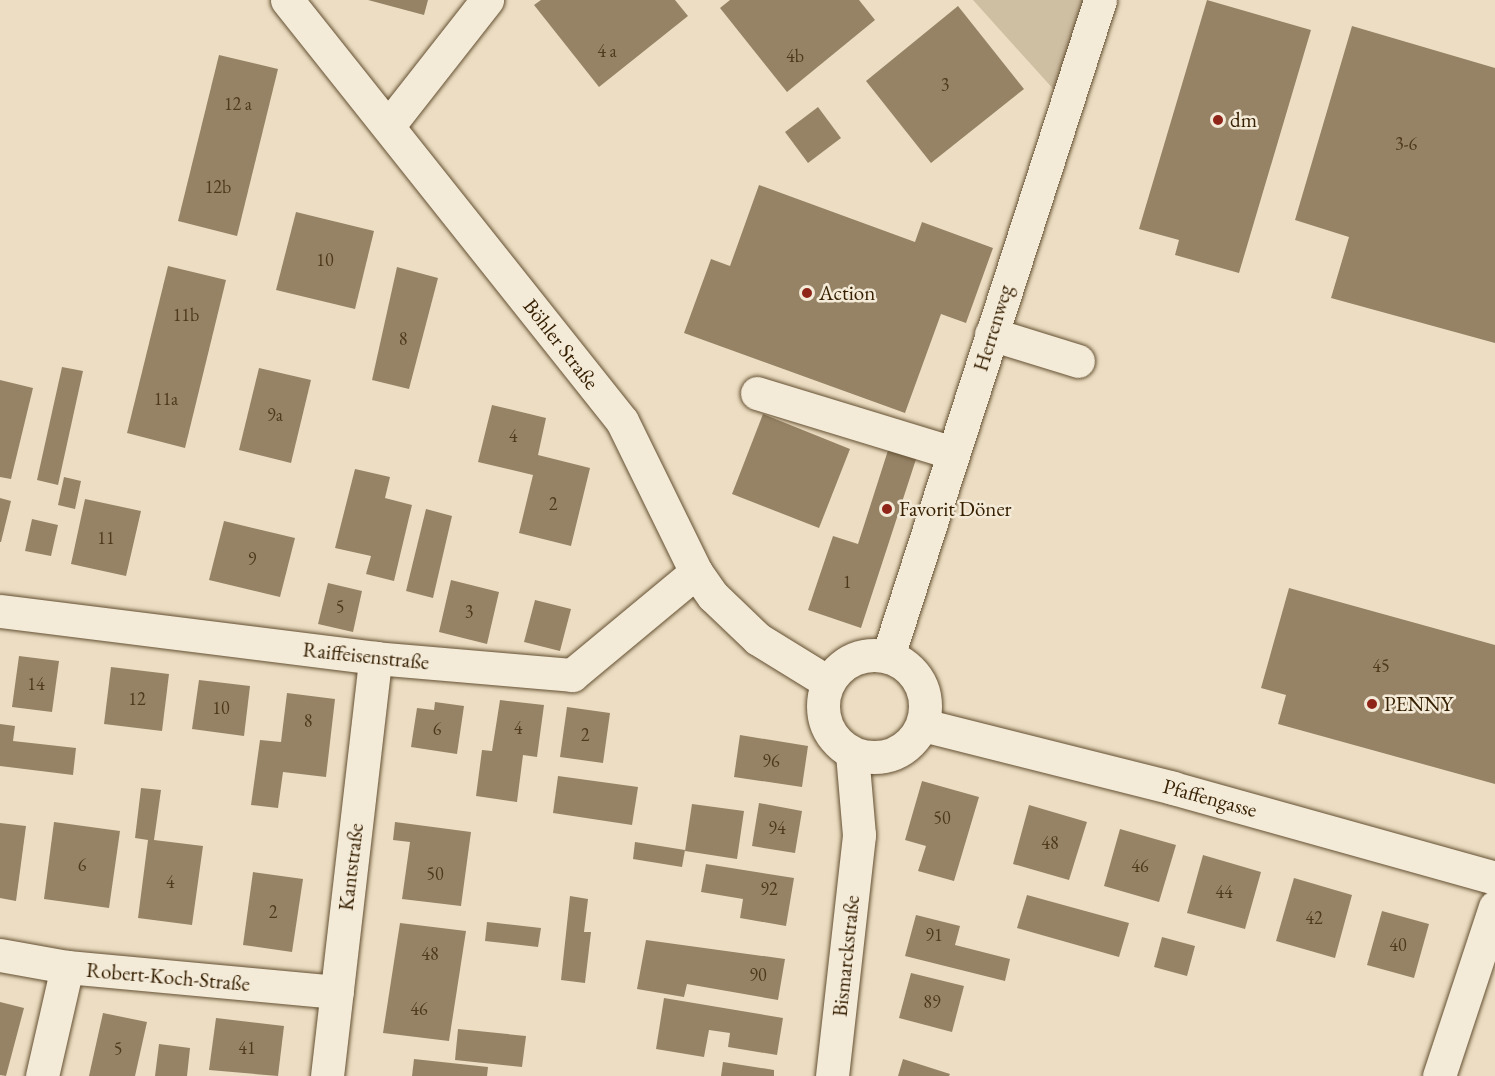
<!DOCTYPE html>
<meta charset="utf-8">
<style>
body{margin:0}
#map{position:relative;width:1495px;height:1076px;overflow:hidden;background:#eddec3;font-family:"EB Garamond",serif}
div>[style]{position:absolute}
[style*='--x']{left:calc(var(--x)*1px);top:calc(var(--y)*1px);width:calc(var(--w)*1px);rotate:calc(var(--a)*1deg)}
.green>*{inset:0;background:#cebea2}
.building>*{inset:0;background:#968366}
.roads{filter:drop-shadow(0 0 2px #645032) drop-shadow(0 0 2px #645032)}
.minor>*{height:33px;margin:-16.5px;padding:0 16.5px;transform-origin:16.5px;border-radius:16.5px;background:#f3ead8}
.minor>.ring{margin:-16.5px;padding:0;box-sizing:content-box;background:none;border:33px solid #f3ead8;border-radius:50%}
.dots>*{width:16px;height:16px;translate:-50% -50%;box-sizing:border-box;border:3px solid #f3ead8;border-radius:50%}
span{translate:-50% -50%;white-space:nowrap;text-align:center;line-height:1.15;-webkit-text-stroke:5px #f3ead8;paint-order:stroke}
.number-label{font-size:18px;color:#4f391b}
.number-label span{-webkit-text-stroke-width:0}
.poi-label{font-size:21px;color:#372002}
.left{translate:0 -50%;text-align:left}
.street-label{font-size:21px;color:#372002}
</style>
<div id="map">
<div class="green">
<i style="clip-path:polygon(973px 0,1086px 0,1056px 92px)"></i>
</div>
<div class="building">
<i style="clip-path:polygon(368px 0,428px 0,424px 15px)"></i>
<i style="clip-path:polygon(541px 0,675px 0,688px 16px,599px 87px,534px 5px)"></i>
<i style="clip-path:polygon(730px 0,859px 0,875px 20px,787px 92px,720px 8px)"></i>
<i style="clip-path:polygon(1207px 0,1311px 30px,1239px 273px,1175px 255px,1179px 240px,1139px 229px)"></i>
<i style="clip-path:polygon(958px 6px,1024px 89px,931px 163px,866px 81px)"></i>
<i style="clip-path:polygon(1352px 26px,1495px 68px,1495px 343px,1331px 298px,1349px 237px,1295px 220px)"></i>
<i style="clip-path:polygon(219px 55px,278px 69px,237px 236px,178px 221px)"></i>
<i style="clip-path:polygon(818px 107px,841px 138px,808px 163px,785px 132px)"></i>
<i style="clip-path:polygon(759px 185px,915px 242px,922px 222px,993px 248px,966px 323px,941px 314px,905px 413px,684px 333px,711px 259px,730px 266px)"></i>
<i style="clip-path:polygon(296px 212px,374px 231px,355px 309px,276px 290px)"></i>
<i style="clip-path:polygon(168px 266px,226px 280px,185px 448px,127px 433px)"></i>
<i style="clip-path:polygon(397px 267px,438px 278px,409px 389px,372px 380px)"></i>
<i style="clip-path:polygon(62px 367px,83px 371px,58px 485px,37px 480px)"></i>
<i style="clip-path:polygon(259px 368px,311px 380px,291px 463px,239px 450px)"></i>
<i style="clip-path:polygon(0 380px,33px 388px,11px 479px,0 477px)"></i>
<i style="clip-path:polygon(492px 405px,546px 418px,538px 455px,590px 468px,571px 546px,519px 533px,533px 475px,478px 462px)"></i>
<i style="clip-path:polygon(763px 414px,850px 449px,819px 528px,732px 494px)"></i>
<i style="clip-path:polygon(891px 441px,919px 450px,861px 628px,808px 610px,833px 536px,858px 544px)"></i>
<i style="clip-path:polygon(355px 469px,390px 477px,385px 498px,412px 505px,394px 581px,366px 574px,371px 556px,335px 548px)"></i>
<i style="clip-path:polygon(64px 477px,81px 481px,75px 509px,58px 505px)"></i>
<i style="clip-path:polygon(0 498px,11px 501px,1px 542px,0 542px)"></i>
<i style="clip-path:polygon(85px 499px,141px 511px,126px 576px,71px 564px)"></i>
<i style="clip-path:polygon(426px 509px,452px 516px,433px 598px,406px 591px)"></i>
<i style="clip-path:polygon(32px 519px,58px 525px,51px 556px,25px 551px)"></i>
<i style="clip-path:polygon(224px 521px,295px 538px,280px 597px,209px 580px)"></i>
<i style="clip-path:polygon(451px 580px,499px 592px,487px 644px,439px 632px)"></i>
<i style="clip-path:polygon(328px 583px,362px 591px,353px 632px,318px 624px)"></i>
<i style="clip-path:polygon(1289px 588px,1495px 645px,1495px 784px,1278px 724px,1286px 695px,1261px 688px)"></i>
<i style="clip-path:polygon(535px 600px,571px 609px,560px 651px,524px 642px)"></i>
<i style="clip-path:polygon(19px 656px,59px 661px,52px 712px,12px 707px)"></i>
<i style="clip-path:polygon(111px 667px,169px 674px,162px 731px,104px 724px)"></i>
<i style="clip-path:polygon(199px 680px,250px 686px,244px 736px,192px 729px)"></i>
<i style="clip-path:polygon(287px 693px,335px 699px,326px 777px,283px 772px,278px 808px,251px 805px,260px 740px,281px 742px)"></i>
<i style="clip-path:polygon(500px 700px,544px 705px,537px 757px,523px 755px,517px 802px,476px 796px,482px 750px,492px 751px)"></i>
<i style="clip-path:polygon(435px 702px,464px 706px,457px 754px,411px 747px,417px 708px,434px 710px)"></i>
<i style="clip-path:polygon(567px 707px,610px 713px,603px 763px,560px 757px)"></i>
<i style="clip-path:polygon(0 724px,15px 726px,13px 741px,76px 748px,73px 775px,0 766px)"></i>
<i style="clip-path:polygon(740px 735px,808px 746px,802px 787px,734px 777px)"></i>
<i style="clip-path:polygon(558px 776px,638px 787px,632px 825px,553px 813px)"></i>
<i style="clip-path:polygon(922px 781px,979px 797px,954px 881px,918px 871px,926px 846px,905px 840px)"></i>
<i style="clip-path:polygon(141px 788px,161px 790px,154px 840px,203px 846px,192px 925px,138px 918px,148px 840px,135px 838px)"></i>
<i style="clip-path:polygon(759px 803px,802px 811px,795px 853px,752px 846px)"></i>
<i style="clip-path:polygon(692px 804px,744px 811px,737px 859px,685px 851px)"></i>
<i style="clip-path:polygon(1029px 805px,1087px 822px,1069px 880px,1013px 864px)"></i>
<i style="clip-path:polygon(54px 822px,120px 831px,109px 908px,44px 899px)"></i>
<i style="clip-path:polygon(395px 822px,471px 832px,461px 906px,402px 899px,410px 842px,393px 840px)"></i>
<i style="clip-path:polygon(0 823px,26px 826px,16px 901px,0 898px)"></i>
<i style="clip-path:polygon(1120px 829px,1176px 845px,1159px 902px,1104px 886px)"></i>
<i style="clip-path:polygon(635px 842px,685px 850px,682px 867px,633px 859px)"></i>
<i style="clip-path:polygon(1203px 855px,1261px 872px,1245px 929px,1187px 913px)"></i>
<i style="clip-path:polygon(706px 864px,794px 878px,786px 926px,740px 918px,743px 899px,701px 892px)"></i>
<i style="clip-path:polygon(253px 872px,303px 879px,292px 952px,243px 945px)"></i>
<i style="clip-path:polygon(1294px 878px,1352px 895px,1335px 958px,1276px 941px)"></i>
<i style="clip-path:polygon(1027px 895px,1129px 923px,1119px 957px,1017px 928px)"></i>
<i style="clip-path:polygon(570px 896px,588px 899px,584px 932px,591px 932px,585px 983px,561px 980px)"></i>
<i style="clip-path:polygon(1382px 911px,1429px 924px,1414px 978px,1367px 965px)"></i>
<i style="clip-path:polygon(916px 915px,960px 926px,955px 945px,1010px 959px,1005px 981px,905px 956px)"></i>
<i style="clip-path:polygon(487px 922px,541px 928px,538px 947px,485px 941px)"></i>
<i style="clip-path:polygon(400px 923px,466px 931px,449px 1041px,383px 1033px)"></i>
<i style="clip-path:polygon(1162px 937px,1195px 946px,1187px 976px,1154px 967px)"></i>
<i style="clip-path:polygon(646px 940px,785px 959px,778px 1000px,687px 984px,684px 997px,637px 989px)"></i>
<i style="clip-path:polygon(911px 973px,964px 986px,952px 1032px,899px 1018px)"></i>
<i style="clip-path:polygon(664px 998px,783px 1018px,777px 1055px,728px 1047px,730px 1033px,709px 1030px,704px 1057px,656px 1049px)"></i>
<i style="clip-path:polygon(0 1002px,24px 1008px,6px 1076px,0 1075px)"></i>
<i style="clip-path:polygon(103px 1013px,147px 1022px,135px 1076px,89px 1076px)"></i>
<i style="clip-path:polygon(216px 1018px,284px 1026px,278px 1076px,209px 1070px)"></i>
<i style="clip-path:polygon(458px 1029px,526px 1036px,522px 1067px,455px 1060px)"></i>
<i style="clip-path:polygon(159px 1044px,190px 1048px,187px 1076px,155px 1076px)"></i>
<i style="clip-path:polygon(414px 1059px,488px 1067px,487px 1076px,412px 1076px)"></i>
<i style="clip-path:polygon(903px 1059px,950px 1074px,949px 1076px,898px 1076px)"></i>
<i style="clip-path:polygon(723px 1062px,774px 1070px,774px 1076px,721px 1076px)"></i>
</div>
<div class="roads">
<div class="minor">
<i style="--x:287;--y:0;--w:538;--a:51.49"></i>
<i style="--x:622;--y:421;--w:168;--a:63.9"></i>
<i style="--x:696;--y:572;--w:29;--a:55"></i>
<i style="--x:713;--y:596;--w:62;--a:43.7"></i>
<i style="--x:758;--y:639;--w:82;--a:31.6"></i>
<i style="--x:389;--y:125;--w:159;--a:-51.9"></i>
<i style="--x:991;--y:334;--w:91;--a:17.2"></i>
<i style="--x:757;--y:393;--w:205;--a:17"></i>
<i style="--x:0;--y:611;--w:378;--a:7.1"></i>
<i style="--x:375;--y:658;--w:198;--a:4.9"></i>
<i style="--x:572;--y:675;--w:161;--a:-39.7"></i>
<i class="ring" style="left:823px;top:655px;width:69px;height:69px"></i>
<i style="--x:888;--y:656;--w:689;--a:-72.09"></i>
<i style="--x:923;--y:725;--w:258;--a:14.1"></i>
<i style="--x:1173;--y:788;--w:334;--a:15.6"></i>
<i style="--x:0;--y:955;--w:68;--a:10.2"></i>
<i style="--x:67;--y:967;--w:271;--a:5.3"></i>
<i style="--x:42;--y:1076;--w:112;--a:-77.1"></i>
<i style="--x:327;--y:1076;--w:421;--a:-83.4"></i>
<i style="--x:832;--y:1076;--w:243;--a:-83.6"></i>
<i style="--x:859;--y:835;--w:82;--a:-94.9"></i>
<i style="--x:1439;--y:1076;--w:178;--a:-71.7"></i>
</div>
</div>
<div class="dots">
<i style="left:1218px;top:120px;background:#8f2418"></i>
<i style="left:807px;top:293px;background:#8f2418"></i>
<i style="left:887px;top:509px;background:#8f2418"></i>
<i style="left:1372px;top:704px;background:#8f2418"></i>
</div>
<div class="number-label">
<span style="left:607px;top:51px">4 a</span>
<span style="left:795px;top:56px">4b</span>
<span style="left:945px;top:85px">3</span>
<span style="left:238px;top:104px">12 a</span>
<span style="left:1406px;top:144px">3-6</span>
<span style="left:218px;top:187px">12b</span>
<span style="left:325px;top:260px">10</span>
<span style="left:186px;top:315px">11b</span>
<span style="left:403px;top:339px">8</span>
<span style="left:166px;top:399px">11a</span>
<span style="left:275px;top:415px">9a</span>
<span style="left:513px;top:436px">4</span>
<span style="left:553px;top:504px">2</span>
<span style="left:106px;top:538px">11</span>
<span style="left:252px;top:559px">9</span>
<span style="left:847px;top:582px">1</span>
<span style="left:340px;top:607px">5</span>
<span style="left:469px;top:612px">3</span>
<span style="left:1381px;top:666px">45</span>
<span style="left:36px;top:684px">14</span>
<span style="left:137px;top:699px">12</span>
<span style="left:221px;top:708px">10</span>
<span style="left:308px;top:721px">8</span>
<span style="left:518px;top:728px">4</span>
<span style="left:437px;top:729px">6</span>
<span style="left:585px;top:735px">2</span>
<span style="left:771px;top:761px">96</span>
<span style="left:942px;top:818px">50</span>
<span style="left:777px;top:828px">94</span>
<span style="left:1050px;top:843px">48</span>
<span style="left:82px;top:865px">6</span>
<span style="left:1140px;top:866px">46</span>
<span style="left:435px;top:874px">50</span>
<span style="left:170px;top:882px">4</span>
<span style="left:769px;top:889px">92</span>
<span style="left:1224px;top:892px">44</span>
<span style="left:273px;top:912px">2</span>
<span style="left:1314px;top:918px">42</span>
<span style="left:934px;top:935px">91</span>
<span style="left:1398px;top:945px">40</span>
<span style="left:430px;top:954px">48</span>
<span style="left:758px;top:975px">90</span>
<span style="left:932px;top:1002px">89</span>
<span style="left:419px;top:1009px">46</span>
<span style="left:247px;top:1048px">41</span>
<span style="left:118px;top:1049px">5</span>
</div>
<div class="poi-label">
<span class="left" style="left:1230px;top:120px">dm</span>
<span class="left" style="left:819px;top:293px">Action</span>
<span class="left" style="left:899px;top:509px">Favorit Döner</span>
<span class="left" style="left:1384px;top:704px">PENNY</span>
</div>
<div class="street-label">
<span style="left:993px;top:328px;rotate:-73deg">Herrenweg</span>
<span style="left:561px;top:344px;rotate:52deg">Böhler Straße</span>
<span style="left:366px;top:656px;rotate:6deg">Raiffeisenstraße</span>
<span style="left:1210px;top:798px;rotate:15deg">Pfaffengasse</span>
<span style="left:351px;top:867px;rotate:-83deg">Kantstraße</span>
<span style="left:846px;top:956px;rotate:-84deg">Bismarckstraße</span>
<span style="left:168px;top:977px;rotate:5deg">Robert-Koch-Straße</span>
</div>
</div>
